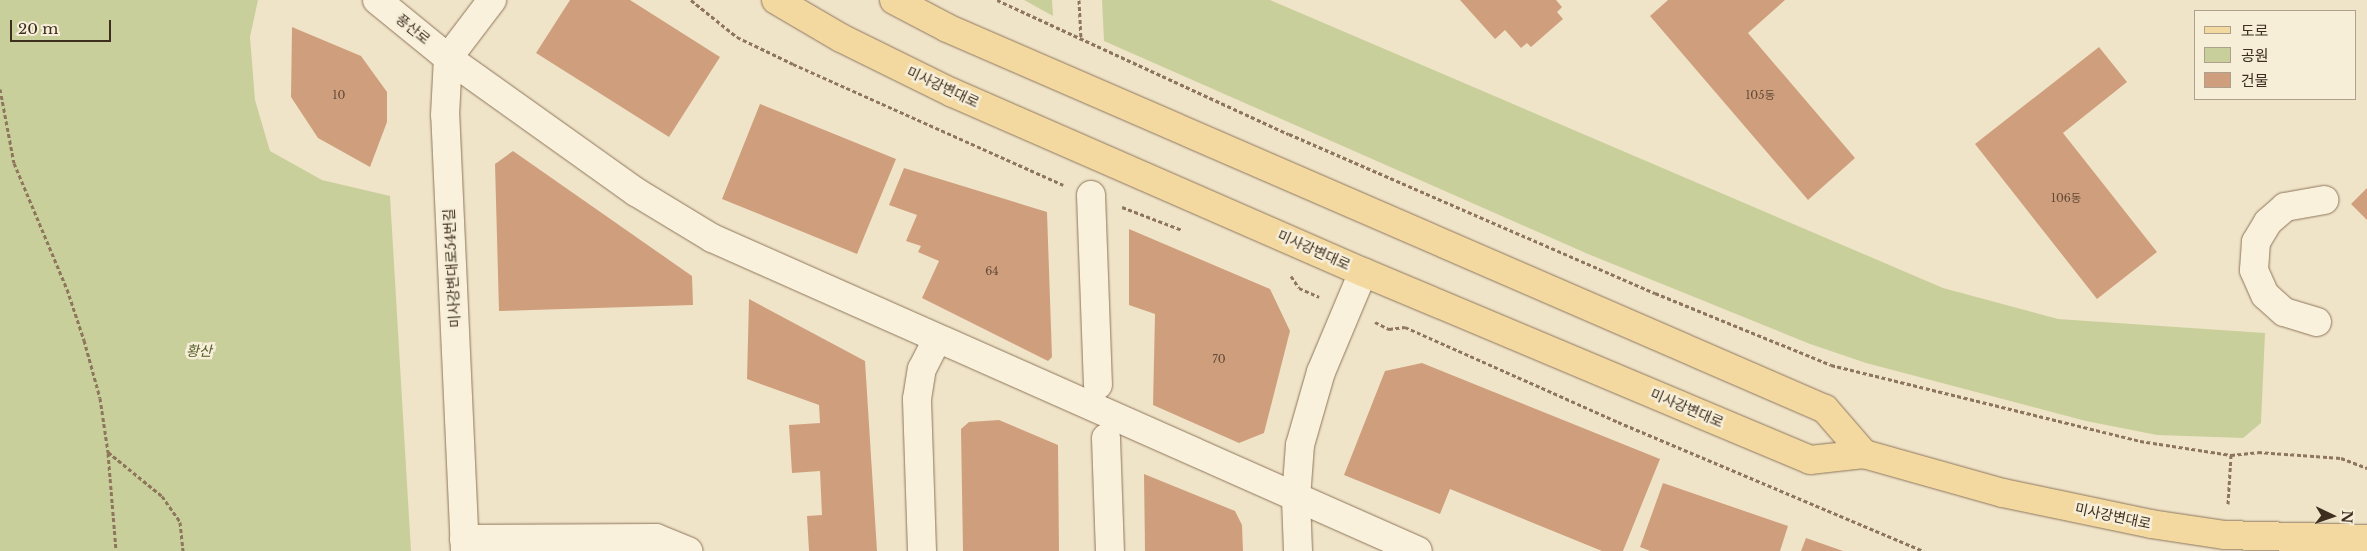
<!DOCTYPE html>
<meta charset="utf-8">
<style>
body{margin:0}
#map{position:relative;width:2367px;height:551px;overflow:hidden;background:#f0e4c8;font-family:"Libre Baskerville","Noto Sans KR",serif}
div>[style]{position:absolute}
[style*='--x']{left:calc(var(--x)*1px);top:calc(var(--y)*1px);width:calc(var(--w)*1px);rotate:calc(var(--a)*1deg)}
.green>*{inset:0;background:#c9cf9b}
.building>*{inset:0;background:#cf9f7d}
.path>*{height:3px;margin-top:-1.5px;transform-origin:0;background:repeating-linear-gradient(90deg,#8d765c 0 4px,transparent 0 6.5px)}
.roads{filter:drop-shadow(0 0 1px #8d765c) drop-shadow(0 0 1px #8d765c)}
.minor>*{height:28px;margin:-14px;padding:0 14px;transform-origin:14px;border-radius:14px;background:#faf1dc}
.major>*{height:28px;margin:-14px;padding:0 14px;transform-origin:14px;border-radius:14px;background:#f3d9a0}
span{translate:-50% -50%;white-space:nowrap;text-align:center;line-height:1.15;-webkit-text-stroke:5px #f7eed8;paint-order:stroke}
.number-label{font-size:11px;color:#624a37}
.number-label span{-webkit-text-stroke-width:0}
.street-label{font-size:14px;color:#3d2e20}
.park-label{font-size:14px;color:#4d5a26;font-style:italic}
.legend{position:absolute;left:2194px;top:10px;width:162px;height:90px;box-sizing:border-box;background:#f7eed8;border:1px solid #ada18e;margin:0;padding:6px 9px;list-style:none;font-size:15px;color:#3d2e20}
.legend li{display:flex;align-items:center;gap:10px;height:25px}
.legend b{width:25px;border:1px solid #ada18e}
.north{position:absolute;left:2307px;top:491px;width:50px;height:50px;-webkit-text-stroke:4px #f7eed8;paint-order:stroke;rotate:93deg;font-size:14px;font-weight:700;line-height:20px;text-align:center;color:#3d2e20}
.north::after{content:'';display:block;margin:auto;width:18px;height:22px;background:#3d2e20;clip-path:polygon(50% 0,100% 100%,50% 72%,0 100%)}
.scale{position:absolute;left:10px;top:20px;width:101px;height:22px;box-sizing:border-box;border:2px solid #3d2e20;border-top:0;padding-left:6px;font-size:15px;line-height:18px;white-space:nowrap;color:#3d2e20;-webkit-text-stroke:4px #f7eed8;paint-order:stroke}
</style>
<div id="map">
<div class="green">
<i style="clip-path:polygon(0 0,258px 0,250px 37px,255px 100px,270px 151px,322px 180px,390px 196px,411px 551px,0 551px)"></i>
<i style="clip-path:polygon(1024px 0,1052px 0,1053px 16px)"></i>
<i style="clip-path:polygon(1102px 0,1270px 0,1943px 288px,2058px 319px,2265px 333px,2261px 423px,2243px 438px,2157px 435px,2086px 421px,1866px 363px,1810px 344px,1588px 254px,1104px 41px)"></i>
</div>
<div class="building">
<i style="clip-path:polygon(570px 0,630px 0,720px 57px,669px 137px,536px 53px)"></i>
<i style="clip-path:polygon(1460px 0,1556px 0,1562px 7px,1557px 12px,1563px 19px,1531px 47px,1527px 43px,1521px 48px,1505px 30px,1495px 39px)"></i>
<i style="clip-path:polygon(1668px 0,1785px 0,1748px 33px,1855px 158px,1808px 200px,1650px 16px)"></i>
<i style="clip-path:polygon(292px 27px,361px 56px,387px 92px,387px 122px,370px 167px,318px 138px,291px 97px)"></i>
<i style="clip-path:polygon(2099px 47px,2127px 82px,2063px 133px,2157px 252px,2097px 299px,1975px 144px)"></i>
<i style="clip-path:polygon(760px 104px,896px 159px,857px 254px,722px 199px)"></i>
<i style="clip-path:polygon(513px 151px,692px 276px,693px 305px,499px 311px,495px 164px)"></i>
<i style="clip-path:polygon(904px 168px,1047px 212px,1052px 357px,1048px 361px,922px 298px,939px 261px,918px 252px,921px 246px,906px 241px,917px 215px,889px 205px)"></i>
<i style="clip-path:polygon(2367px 188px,2367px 220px,2351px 204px)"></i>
<i style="clip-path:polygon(1129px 229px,1270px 289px,1290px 331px,1264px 433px,1239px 443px,1153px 405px,1155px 314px,1129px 305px)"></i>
<i style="clip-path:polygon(749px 299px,865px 361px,877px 551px,809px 551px,807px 516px,822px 515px,820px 471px,792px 473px,789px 425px,820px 423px,819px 405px,747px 379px)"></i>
<i style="clip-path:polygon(1422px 363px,1660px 459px,1623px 551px,1602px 551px,1450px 489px,1440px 514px,1344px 475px,1385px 371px)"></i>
<i style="clip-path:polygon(999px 420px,1058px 445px,1059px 551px,963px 551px,961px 429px,969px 422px)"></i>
<i style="clip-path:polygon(1144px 474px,1235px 511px,1242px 525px,1243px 551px,1145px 551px)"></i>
<i style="clip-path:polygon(1663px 483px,1788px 526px,1780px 551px,1650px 551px,1640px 547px)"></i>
<i style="clip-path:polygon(1806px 538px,1843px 551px,1801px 551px)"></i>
</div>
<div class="path">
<i style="--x:691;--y:0;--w:59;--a:38.8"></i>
<i style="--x:737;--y:37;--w:62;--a:25.7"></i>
<i style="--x:793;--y:64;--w:296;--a:24.1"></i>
<i style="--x:997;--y:0;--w:321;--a:24.7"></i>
<i style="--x:1289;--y:134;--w:399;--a:23.5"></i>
<i style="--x:1655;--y:293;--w:190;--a:22.2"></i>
<i style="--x:1831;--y:365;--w:318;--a:13.8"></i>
<i style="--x:2140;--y:441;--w:92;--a:8.7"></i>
<i style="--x:2231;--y:455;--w:27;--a:-6"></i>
<i style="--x:2258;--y:452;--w:83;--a:4.1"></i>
<i style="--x:2341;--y:458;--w:28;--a:21"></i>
<i style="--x:1079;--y:0;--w:40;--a:87.1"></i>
<i style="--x:0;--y:89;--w:75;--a:79.3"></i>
<i style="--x:14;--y:163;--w:137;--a:67.2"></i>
<i style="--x:67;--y:289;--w:54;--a:71.6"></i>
<i style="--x:84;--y:340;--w:60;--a:74.6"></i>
<i style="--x:100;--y:398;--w:55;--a:81.6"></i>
<i style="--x:108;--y:452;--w:70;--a:39.2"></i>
<i style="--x:162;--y:496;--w:32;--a:55"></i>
<i style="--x:180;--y:522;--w:29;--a:84"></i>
<i style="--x:1122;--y:207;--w:64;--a:21"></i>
<i style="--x:1291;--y:276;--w:14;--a:56"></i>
<i style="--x:1299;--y:288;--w:22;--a:24"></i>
<i style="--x:1375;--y:322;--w:16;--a:27"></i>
<i style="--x:1389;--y:329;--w:16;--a:-7"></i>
<i style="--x:1405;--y:327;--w:233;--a:24"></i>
<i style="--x:1618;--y:422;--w:332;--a:22.9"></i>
<i style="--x:108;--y:453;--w:98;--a:85.3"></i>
<i style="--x:2228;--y:504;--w:49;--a:-86.5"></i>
</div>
<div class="roads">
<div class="minor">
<i style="--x:377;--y:0;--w:92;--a:39.2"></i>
<i style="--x:448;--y:58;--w:231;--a:35.5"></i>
<i style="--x:636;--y:192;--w:89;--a:31.2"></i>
<i style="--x:712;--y:238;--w:772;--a:23.91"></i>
<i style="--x:1091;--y:195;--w:190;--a:87.9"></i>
<i style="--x:2317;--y:322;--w:34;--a:-163"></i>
<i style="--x:2284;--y:312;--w:25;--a:-138"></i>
<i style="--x:2265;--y:295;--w:27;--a:-114"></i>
<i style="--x:2254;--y:270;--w:28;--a:-86"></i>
<i style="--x:2256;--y:242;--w:23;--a:-59"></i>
<i style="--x:2268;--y:222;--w:23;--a:-41"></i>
<i style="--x:2285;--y:207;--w:40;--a:-10"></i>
<i style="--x:1106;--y:438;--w:113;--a:88"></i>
<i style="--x:464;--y:539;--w:192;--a:-0.3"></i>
<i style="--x:656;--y:538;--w:35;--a:22"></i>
<i style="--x:465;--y:551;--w:436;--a:-92.6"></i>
<i style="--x:445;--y:115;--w:57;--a:-87"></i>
<i style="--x:448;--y:58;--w:73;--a:-52.8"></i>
<i style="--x:922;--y:551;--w:152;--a:-91.9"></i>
<i style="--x:917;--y:399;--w:30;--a:-81"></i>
<i style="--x:922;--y:369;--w:33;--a:-63"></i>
<i style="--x:1298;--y:551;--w:53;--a:-92.2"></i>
<i style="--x:1296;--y:498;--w:53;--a:-85.7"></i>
<i style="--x:1300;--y:445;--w:76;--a:-74"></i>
<i style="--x:1321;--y:372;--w:108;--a:-67.2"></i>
</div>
<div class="major">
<i style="--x:776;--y:0;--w:75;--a:30.3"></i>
<i style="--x:841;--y:38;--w:125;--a:26.2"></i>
<i style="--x:953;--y:93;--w:447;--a:23.6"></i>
<i style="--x:1363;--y:272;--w:485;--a:22.8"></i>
<i style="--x:1810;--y:460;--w:54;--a:-6.3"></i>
<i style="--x:1864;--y:454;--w:144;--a:15.7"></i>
<i style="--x:2003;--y:493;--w:151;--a:11.8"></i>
<i style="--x:2151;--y:524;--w:75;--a:8.5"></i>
<i style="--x:2225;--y:535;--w:142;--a:1.6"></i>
<i style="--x:894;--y:0;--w:60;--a:27.8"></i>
<i style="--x:947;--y:28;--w:957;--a:23.46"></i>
<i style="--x:1825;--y:409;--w:60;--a:49.1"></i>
</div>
</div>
<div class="number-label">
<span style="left:339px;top:95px">10</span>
<span style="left:1760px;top:95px">105동</span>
<span style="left:2066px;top:198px">106동</span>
<span style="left:992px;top:271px">64</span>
<span style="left:1219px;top:359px">70</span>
</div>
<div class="street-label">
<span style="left:413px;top:29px;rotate:39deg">풍산로</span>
<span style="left:943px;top:87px;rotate:25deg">미사강변대로</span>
<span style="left:1314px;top:250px;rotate:24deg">미사강변대로</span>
<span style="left:452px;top:268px;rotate:-93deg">미사강변대로54번길</span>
<span style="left:1687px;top:408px;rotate:23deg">미사강변대로</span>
<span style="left:2113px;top:516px;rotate:12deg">미사강변대로</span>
</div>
<div class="park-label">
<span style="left:199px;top:351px">황산</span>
</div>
<ul class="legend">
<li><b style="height:6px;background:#f3d9a0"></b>도로</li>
<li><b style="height:14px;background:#c9cf9b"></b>공원</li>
<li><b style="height:14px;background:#cf9f7d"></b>건물</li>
</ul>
<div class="north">N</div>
<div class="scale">20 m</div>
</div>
